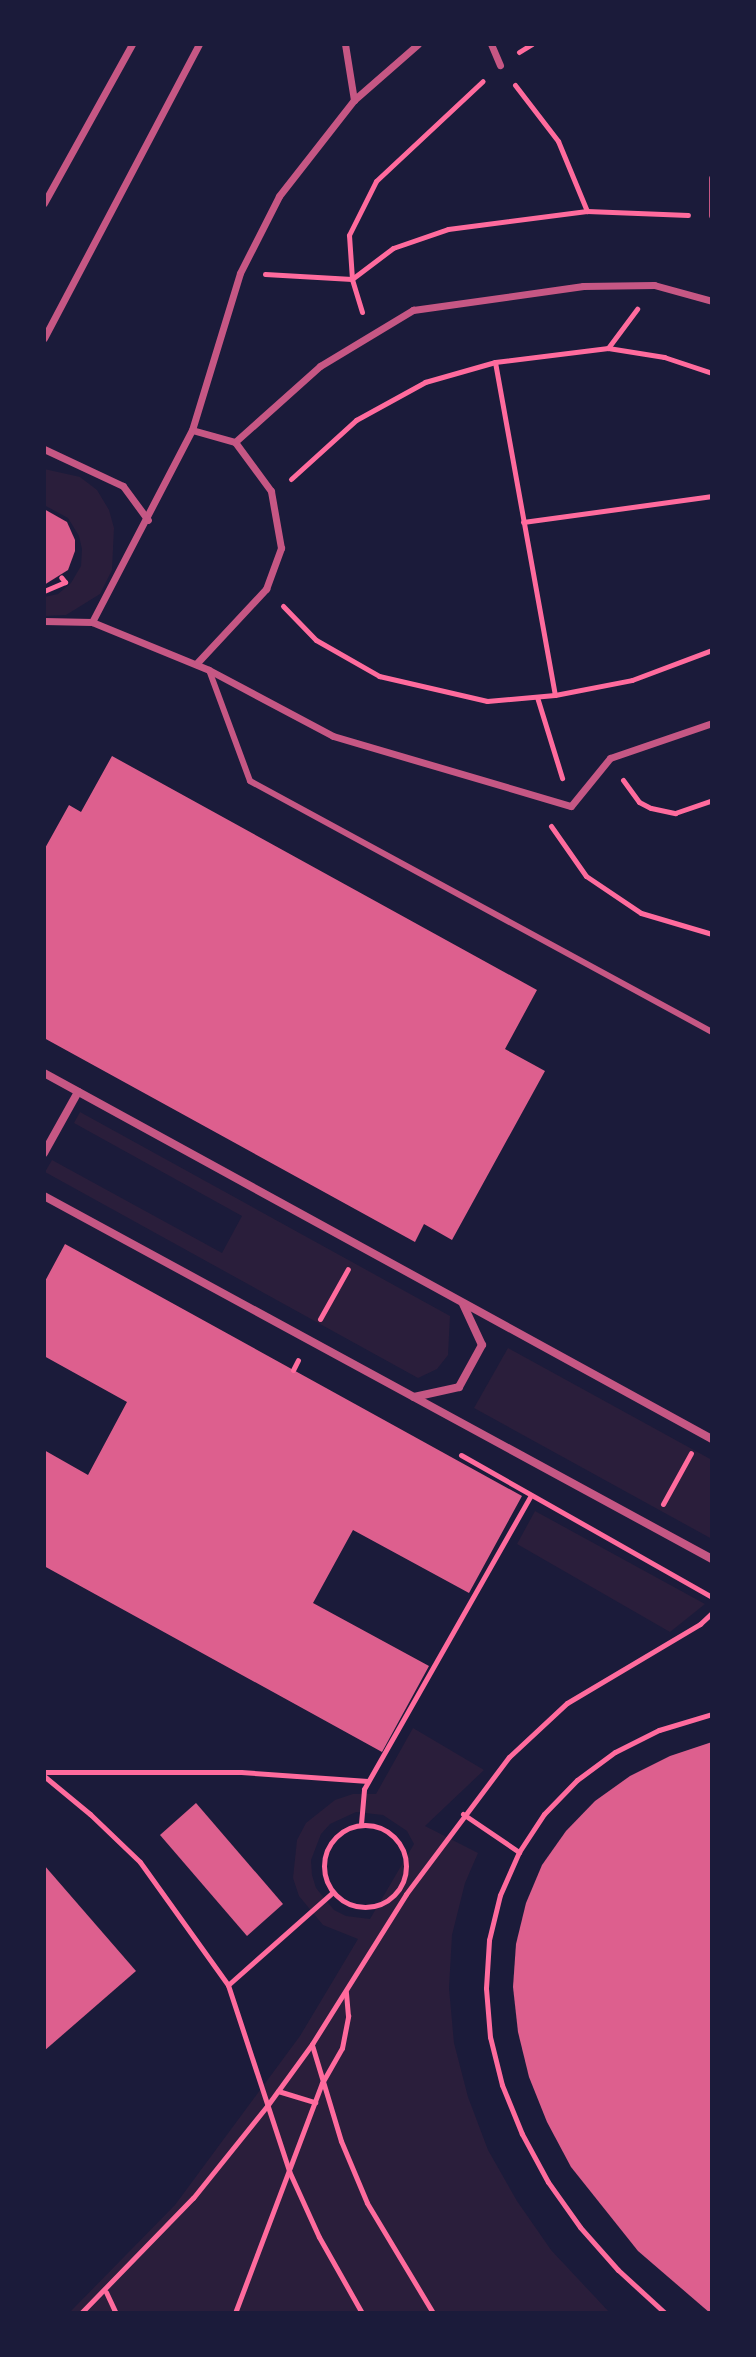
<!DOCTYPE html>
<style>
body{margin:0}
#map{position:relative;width:756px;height:2357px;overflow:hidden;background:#1b1b3a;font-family:"DM Sans",sans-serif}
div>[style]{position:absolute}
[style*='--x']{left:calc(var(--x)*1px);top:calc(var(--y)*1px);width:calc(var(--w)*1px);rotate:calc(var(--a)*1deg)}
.green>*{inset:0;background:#2a1e3b}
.building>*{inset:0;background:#dd5f8e}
.path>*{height:5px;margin:-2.5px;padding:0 2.5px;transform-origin:2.5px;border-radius:2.5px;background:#ff6b9d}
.path>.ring{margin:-2.5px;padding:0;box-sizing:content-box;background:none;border:5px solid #ff6b9d;border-radius:50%}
.service>*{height:6px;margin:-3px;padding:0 3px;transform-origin:3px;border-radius:3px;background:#c65784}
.pedestrian>*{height:7px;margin:-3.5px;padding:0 3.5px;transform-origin:3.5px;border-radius:3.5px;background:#c65784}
.minor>*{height:8px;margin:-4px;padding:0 4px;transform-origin:4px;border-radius:4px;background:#c65784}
span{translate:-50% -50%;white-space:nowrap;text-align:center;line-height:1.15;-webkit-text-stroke:6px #1b1b3a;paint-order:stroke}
.frame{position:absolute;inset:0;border:46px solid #1b1b3a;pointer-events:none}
</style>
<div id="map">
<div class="green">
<i style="clip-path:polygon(44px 469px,80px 477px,97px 490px,109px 510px,114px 528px,112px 570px,100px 594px,66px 615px,44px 616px,44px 597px,58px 594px,71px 583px,81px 566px,82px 549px,79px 536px,68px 518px,44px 505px)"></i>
<i style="clip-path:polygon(80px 1112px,450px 1316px,448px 1355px,437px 1369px,418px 1378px,45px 1172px,52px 1160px,222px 1253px,242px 1216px,74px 1123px)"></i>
<i style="clip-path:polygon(508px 1348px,712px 1460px,712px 1539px,474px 1408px)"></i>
<i style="clip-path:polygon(535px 1511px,705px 1604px,670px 1632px,517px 1544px)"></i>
<i style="clip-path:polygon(evenodd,413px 1728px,484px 1770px,425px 1826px,478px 1853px,465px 1883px,452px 1935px,449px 1988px,454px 2043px,468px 2097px,488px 2150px,517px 2201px,551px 2250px,610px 2313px,69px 2313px,175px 2205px,300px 2036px,358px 1939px,323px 1925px,299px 1896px,293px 1878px,297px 1840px,306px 1823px,335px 1800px,353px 1794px,376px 1794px,413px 1728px,356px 1812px,383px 1815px,407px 1831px,414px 1844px,370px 1919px,346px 1916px,334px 1910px,316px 1888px,312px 1875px,311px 1860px,321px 1834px,330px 1824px,356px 1812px)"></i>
</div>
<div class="building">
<i style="clip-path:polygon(44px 509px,67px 522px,75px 540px,75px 551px,68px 570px,44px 585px)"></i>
<i style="clip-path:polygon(112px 756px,537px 990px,505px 1049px,545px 1071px,452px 1240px,424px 1224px,415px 1242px,44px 1038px,44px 850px,69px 805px,81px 812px)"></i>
<i style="clip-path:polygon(65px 1244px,522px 1496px,469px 1593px,353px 1530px,313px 1603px,429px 1666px,382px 1752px,44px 1566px,44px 1450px,88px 1475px,127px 1402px,44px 1356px,44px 1283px)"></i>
<i style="clip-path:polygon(712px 1742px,712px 2313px,710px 2313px,638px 2251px,571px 2167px,547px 2122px,529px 2077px,518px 2032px,513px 1987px,516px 1944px,526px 1903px,542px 1865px,566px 1831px,595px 1801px,630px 1776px,670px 1756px)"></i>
<i style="clip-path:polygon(196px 1803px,283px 1904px,247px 1936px,160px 1835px)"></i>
<i style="clip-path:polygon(44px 1865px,136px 1971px,44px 2051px)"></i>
</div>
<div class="path">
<i style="--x:519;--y:52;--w:15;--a:-32"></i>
<i style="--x:515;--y:85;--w:71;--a:52.5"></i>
<i style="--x:558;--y:141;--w:76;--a:67.5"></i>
<i style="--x:265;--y:274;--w:87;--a:3.3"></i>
<i style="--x:352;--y:279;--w:51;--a:-37.1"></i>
<i style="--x:393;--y:248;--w:58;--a:-19.1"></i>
<i style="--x:448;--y:229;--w:140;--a:-7.4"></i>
<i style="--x:587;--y:211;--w:101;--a:2.3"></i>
<i style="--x:362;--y:312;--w:34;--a:-107"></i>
<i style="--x:352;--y:279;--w:44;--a:-93.9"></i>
<i style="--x:349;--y:235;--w:60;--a:-63.4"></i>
<i style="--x:376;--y:181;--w:146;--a:-43.1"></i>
<i style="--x:608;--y:348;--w:57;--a:9.1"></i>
<i style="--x:664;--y:357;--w:51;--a:18.4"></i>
<i style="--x:495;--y:362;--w:338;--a:79.8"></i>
<i style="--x:291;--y:479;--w:88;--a:-42.2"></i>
<i style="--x:356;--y:420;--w:79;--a:-28.8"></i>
<i style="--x:425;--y:382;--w:73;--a:-15.9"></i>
<i style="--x:495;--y:362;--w:114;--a:-7.1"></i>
<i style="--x:608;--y:348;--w:49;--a:-53.4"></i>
<i style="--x:523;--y:522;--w:191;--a:-7.8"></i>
<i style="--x:44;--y:591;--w:23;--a:-23"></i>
<i style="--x:65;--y:582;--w:6;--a:-129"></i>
<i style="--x:283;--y:606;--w:47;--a:45.9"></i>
<i style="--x:316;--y:640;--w:73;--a:29.7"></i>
<i style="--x:379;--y:676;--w:111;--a:13"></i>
<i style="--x:487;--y:701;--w:68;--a:-5"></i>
<i style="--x:555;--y:695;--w:78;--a:-11"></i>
<i style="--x:632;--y:680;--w:85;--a:-20.6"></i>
<i style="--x:537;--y:697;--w:85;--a:72.8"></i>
<i style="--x:623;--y:780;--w:27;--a:54"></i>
<i style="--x:639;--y:802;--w:13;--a:27"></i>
<i style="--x:651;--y:808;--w:25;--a:12"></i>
<i style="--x:675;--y:813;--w:39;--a:-19"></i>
<i style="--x:551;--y:826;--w:61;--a:55"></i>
<i style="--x:586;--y:876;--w:66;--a:33.9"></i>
<i style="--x:641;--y:913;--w:74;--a:16.5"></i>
<i style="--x:320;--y:1319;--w:57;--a:-60.8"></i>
<i style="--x:293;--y:1370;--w:11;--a:-63"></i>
<i style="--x:461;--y:1455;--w:288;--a:29.5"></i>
<i style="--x:663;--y:1504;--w:58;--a:-61.2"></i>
<i style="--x:44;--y:1772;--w:197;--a:0"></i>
<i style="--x:241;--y:1772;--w:127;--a:4.1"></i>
<i style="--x:44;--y:1776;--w:60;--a:39.6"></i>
<i style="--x:90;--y:1814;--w:69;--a:43.8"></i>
<i style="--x:140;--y:1862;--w:151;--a:54.4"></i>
<i style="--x:228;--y:1985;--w:196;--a:71.8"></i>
<i style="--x:289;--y:2171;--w:72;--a:65.6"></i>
<i style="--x:319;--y:2237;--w:87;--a:60.5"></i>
<i style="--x:463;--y:1814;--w:68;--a:34.2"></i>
<i style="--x:361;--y:1824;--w:35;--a:-85"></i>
<i style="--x:364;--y:1789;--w:338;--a:-60.4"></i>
<i class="ring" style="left:324px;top:1825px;width:77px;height:77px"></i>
<i style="--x:228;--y:1985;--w:140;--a:-41.5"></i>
<i style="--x:312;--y:2045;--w:100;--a:73.2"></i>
<i style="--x:341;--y:2141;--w:67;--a:67.2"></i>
<i style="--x:367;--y:2203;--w:128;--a:59"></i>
<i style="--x:278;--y:2091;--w:39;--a:17"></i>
<i style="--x:106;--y:2292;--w:23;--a:65"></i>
<i style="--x:81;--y:2313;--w:161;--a:-45.8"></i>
<i style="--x:193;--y:2198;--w:118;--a:-51.2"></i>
<i style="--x:267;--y:2106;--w:77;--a:-54"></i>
<i style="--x:312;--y:2044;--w:177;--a:-57.9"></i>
<i style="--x:406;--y:1894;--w:171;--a:-53.1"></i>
<i style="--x:509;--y:1757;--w:79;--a:-43"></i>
<i style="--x:567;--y:1703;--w:155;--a:-30.7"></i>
<i style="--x:700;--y:1624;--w:16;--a:-43"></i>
<i style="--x:235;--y:2313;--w:246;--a:-69.3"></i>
<i style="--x:322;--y:2083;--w:40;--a:-60.3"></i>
<i style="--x:342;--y:2048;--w:33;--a:-79"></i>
<i style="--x:348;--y:2016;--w:24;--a:-95"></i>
<i style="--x:665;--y:2313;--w:64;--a:-137.5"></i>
<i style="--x:618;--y:2270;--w:57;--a:-131.5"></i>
<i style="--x:580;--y:2227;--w:55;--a:-125.4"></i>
<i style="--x:548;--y:2182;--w:55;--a:-118.4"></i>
<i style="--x:522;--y:2134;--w:53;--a:-112.2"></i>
<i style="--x:502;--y:2085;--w:49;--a:-104"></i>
<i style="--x:490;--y:2037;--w:49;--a:-94.7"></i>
<i style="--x:486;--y:1988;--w:48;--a:-86.4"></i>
<i style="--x:489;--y:1940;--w:46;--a:-76.3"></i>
<i style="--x:500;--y:1895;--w:47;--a:-66.2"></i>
<i style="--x:519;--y:1852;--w:45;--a:-56.7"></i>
<i style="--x:544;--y:1814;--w:47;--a:-45.9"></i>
<i style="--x:577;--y:1780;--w:47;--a:-36.4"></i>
<i style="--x:615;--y:1752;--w:49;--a:-26.6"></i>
<i style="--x:659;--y:1730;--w:55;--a:-16.8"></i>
</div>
<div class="service">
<i style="--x:209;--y:670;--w:118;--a:69.7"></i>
<i style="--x:250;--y:781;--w:526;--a:28.51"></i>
</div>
<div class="pedestrian">
<i style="--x:345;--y:44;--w:57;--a:80.9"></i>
<i style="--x:491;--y:44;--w:23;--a:67"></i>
<i style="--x:712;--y:178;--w:37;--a:90"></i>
<i style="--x:44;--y:203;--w:182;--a:-61"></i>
<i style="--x:44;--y:338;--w:332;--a:-62.2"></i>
<i style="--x:192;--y:430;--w:45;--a:15.6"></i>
<i style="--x:235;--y:442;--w:114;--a:-41.8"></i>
<i style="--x:320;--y:366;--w:109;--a:-31.1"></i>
<i style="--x:413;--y:310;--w:172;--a:-8"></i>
<i style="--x:583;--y:286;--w:71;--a:-0.8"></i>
<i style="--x:654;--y:285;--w:60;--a:15.4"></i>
<i style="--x:44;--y:449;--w:87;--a:25.1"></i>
<i style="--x:123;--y:486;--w:42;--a:53.7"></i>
<i style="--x:44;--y:621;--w:48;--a:1.2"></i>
<i style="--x:92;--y:622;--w:126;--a:22.3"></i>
<i style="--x:209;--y:670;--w:140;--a:28"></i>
<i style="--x:333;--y:736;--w:248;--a:16.4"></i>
<i style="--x:571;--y:806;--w:62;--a:-50.9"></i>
<i style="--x:610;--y:758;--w:108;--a:-18.9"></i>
<i style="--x:92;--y:622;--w:216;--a:-62.5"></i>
<i style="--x:192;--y:430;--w:164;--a:-73"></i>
<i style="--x:240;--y:273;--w:86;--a:-63.1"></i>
<i style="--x:279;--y:196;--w:122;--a:-52"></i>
<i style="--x:354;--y:100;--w:85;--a:-41.2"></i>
<i style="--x:196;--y:664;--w:103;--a:-47"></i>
<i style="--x:266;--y:589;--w:44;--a:-69.9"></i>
<i style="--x:281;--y:548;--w:58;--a:-100"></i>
<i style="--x:271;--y:491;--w:61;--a:-126.3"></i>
</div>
<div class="minor">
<i style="--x:44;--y:1073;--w:762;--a:28.72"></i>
<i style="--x:44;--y:1153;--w:70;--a:-60.9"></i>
<i style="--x:44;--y:1196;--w:760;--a:28.52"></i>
<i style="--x:414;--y:1397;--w:46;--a:-12.5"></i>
<i style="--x:459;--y:1387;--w:48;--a:-61.3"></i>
<i style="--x:482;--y:1345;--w:45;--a:-114.9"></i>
</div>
<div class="frame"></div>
</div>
